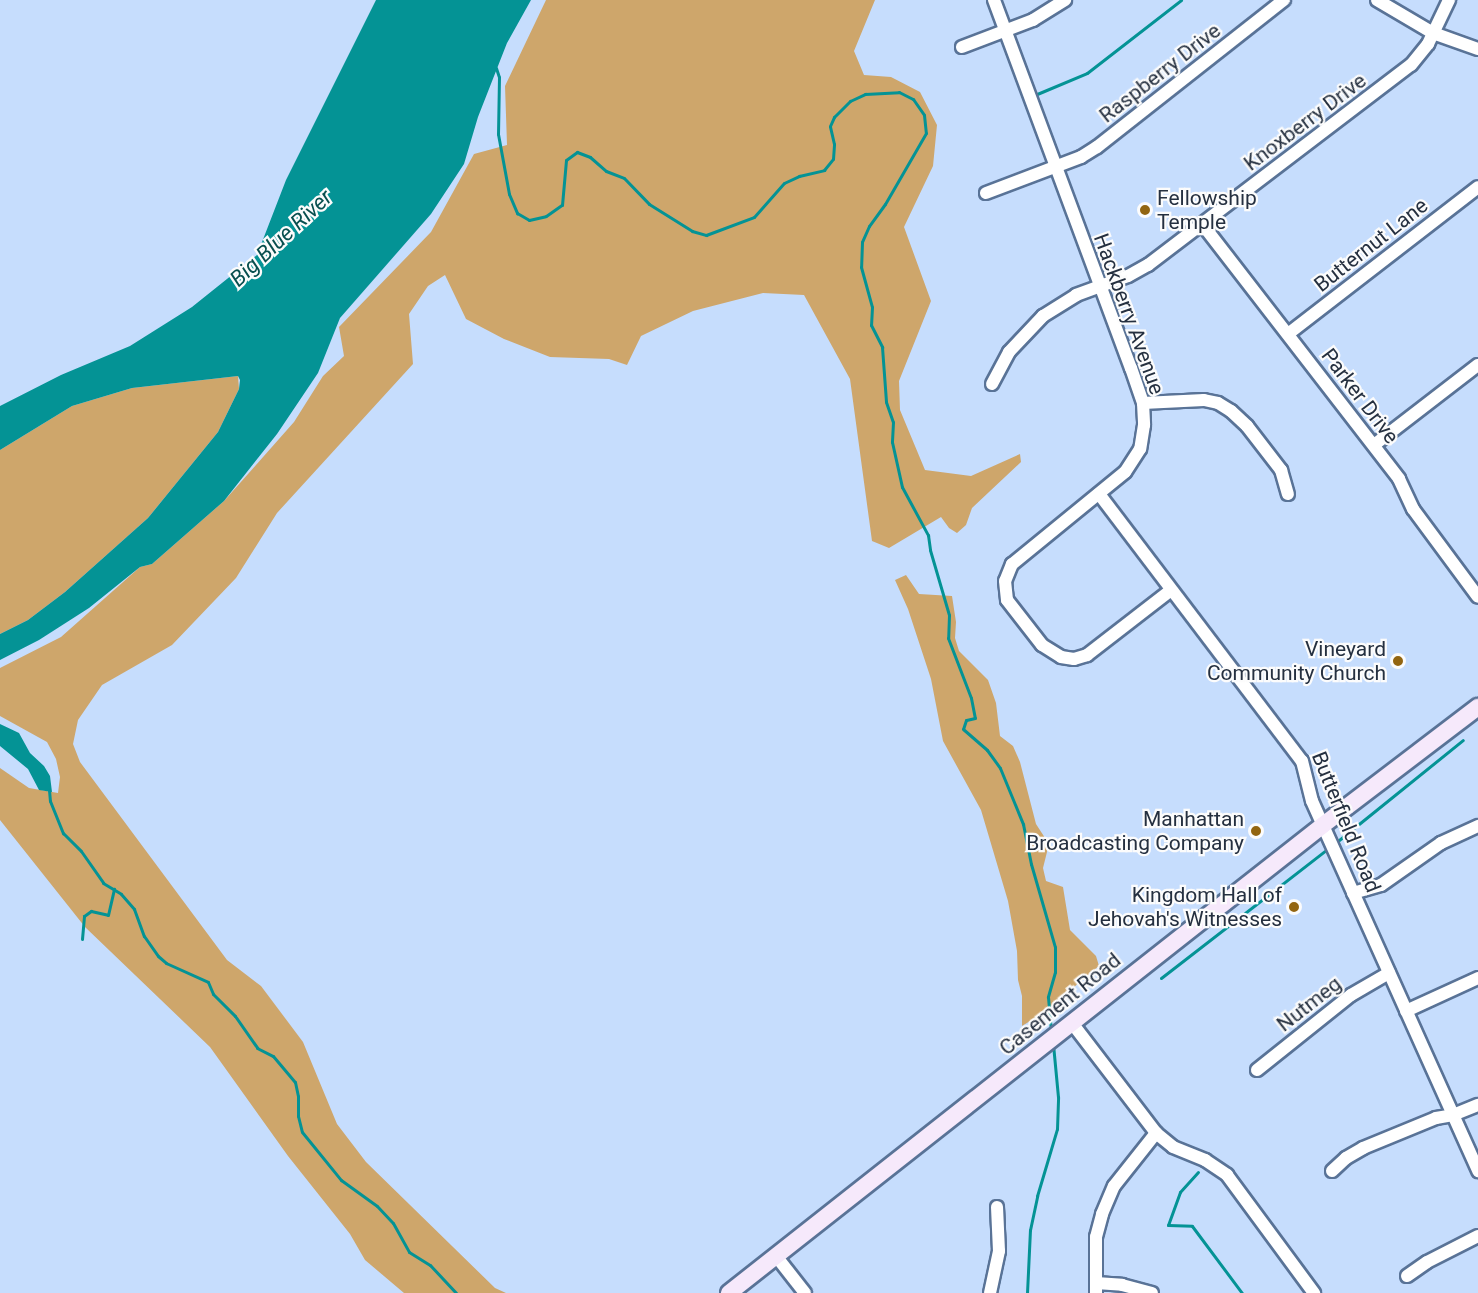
<!DOCTYPE html>
<style>
body{margin:0}
#map{position:relative;width:1478px;height:1293px;overflow:hidden;background:#c6ddfd;font-family:Roboto,sans-serif}
div>[style]{position:absolute}
.green>*{inset:0;background:#cea66b}
.water>*{inset:0;background:#049395}
.stream>*{height:3px;margin:-1.5px;padding:0 1.5px;transform-origin:1.5px;border-radius:1.5px;background:#049395}
.roads{filter:drop-shadow(2px 0 #597397) drop-shadow(-2px 0 #597397) drop-shadow(0 2px #597397) drop-shadow(0 -2px #597397)}
.street>*{height:12px;margin:-6px;padding:0 6px;transform-origin:6px;border-radius:6px;background:#fff}
.secondary>*{height:16px;margin:-8px;padding:0 8px;transform-origin:8px;border-radius:8px;background:#f6e9fb}
.dots>*{width:16px;height:16px;translate:-50% -50%;box-sizing:border-box;border:3px solid #fcfcfc;border-radius:50%}
span{translate:-50% -50%;white-space:nowrap;text-align:center;line-height:1.15;-webkit-text-stroke:4.5px #fcfcfc;paint-order:stroke}
.street-label{font-size:21px;color:#253040}
.poi-label{font-size:21px;color:#253040}
.left{translate:0 -50%;text-align:left}
.right{translate:-100% -50%;text-align:right}
.water-label{font-size:22px;color:#084f4f;font-style:italic}
</style>
<div id="map">
<div class="green">
<div style="clip-path:polygon(546px 0,875px 0,854px 51px,864px 75px,891px 77px,920px 92px,937px 125px,933px 166px,904px 227px,931px 301px,899px 381px,900px 410px,925px 470px,971px 476px,1020px 454px,1021px 462px,972px 508px,966px 525px,957px 533px,949px 528px,941px 517px,889px 548px,872px 541px,850px 379px,804px 295px,763px 293px,693px 311px,641px 336px,627px 365px,609px 359px,550px 357px,504px 339px,466px 319px,445px 275px,428px 286px,409px 314px,413px 364px,277px 513px,236px 578px,172px 645px,102px 685px,78px 720px,73px 744px,80px 762px,227px 960px,261px 986px,303px 1042px,337px 1124px,366px 1162px,495px 1288px,506px 1293px,404px 1293px,365px 1260px,350px 1234px,288px 1156px,210px 1047px,85px 927px,0 820px,0 768px,29px 788px,58px 793px,60px 777px,56px 759px,47px 742px,0 716px,0 668px,61px 637px,140px 567px,152px 564px,224px 501px,294px 422px,323px 376px,344px 356px,339px 327px,431px 232px,474px 154px,507px 145px,505px 86px)"></div>
<div style="clip-path:polygon(238px 376px,239px 389px,218px 432px,148px 518px,65px 592px,28px 620px,0 634px,0 450px,72px 406px,132px 388px)"></div>
<div style="clip-path:polygon(906px 575px,919px 594px,952px 596px,956px 622px,955px 638px,959px 651px,988px 680px,996px 703px,1000px 736px,1013px 746px,1020px 762px,1036px 824px,1047px 841px,1047px 852px,1043px 868px,1046px 881px,1063px 887px,1070px 930px,1096px 956px,1099px 966px,1043px 1013px,1022px 1026px,1022px 996px,1018px 980px,1017px 951px,1008px 901px,981px 810px,943px 741px,931px 679px,908px 609px,895px 580px)"></div>
</div>
<div class="water">
<div style="clip-path:polygon(376px 0,531px 0,507px 43px,478px 117px,464px 164px,431px 214px,340px 318px,318px 373px,277px 434px,224px 501px,152px 564px,140px 567px,89px 608px,39px 640px,0 660px,0 634px,28px 620px,65px 592px,148px 518px,218px 432px,239px 389px,240px 380px,238px 376px,132px 388px,72px 406px,0 450px,0 406px,61px 375px,130px 346px,192px 307px,257px 255px,286px 180px)"></div>
<div style="clip-path:polygon(0 724px,19px 733px,30px 753px,44px 766px,50px 776px,52px 792px,39px 790px,28px 769px,0 746px)"></div>
</div>
<div class="stream">
<div style="left:496px;top:68px;width:9px;rotate:72deg"></div>
<div style="left:499px;top:77px;width:57px;rotate:91deg"></div>
<div style="left:498px;top:134px;width:61px;rotate:79.6deg"></div>
<div style="left:509px;top:194px;width:21px;rotate:67deg"></div>
<div style="left:517px;top:213px;width:14px;rotate:30deg"></div>
<div style="left:529px;top:220px;width:17px;rotate:-13deg"></div>
<div style="left:546px;top:216px;width:19px;rotate:-35deg"></div>
<div style="left:562px;top:205px;width:45px;rotate:-84.9deg"></div>
<div style="left:566px;top:160px;width:14px;rotate:-36deg"></div>
<div style="left:577px;top:152px;width:14px;rotate:21deg"></div>
<div style="left:590px;top:157px;width:21px;rotate:41deg"></div>
<div style="left:606px;top:171px;width:19px;rotate:21deg"></div>
<div style="left:624px;top:178px;width:36px;rotate:46deg"></div>
<div style="left:649px;top:204px;width:51px;rotate:32.1deg"></div>
<div style="left:692px;top:231px;width:15px;rotate:16deg"></div>
<div style="left:706px;top:235px;width:51px;rotate:-20.6deg"></div>
<div style="left:754px;top:217px;width:45px;rotate:-48.6deg"></div>
<div style="left:784px;top:183px;width:17px;rotate:-25deg"></div>
<div style="left:799px;top:176px;width:26px;rotate:-13deg"></div>
<div style="left:824px;top:170px;width:14px;rotate:-51deg"></div>
<div style="left:833px;top:159px;width:15px;rotate:-86deg"></div>
<div style="left:834px;top:144px;width:18px;rotate:-103deg"></div>
<div style="left:830px;top:126px;width:10px;rotate:-66deg"></div>
<div style="left:834px;top:117px;width:23px;rotate:-45deg"></div>
<div style="left:850px;top:101px;width:17px;rotate:-25deg"></div>
<div style="left:865px;top:94px;width:34px;rotate:-3deg"></div>
<div style="left:899px;top:92px;width:16px;rotate:27deg"></div>
<div style="left:913px;top:99px;width:19px;rotate:55deg"></div>
<div style="left:924px;top:115px;width:18px;rotate:84deg"></div>
<div style="left:926px;top:133px;width:82px;rotate:120deg"></div>
<div style="left:885px;top:204px;width:27px;rotate:126deg"></div>
<div style="left:869px;top:226px;width:17px;rotate:114deg"></div>
<div style="left:862px;top:242px;width:25px;rotate:92deg"></div>
<div style="left:861px;top:267px;width:41px;rotate:74.6deg"></div>
<div style="left:872px;top:307px;width:18px;rotate:93deg"></div>
<div style="left:871px;top:325px;width:25px;rotate:63deg"></div>
<div style="left:882px;top:347px;width:55px;rotate:85.8deg"></div>
<div style="left:886px;top:402px;width:21px;rotate:71deg"></div>
<div style="left:893px;top:422px;width:20px;rotate:93deg"></div>
<div style="left:892px;top:442px;width:46px;rotate:77.5deg"></div>
<div style="left:902px;top:487px;width:55px;rotate:61.6deg"></div>
<div style="left:928px;top:535px;width:15px;rotate:82deg"></div>
<div style="left:930px;top:550px;width:68px;rotate:73.7deg"></div>
<div style="left:949px;top:615px;width:23px;rotate:92deg"></div>
<div style="left:948px;top:638px;width:64px;rotate:69deg"></div>
<div style="left:971px;top:698px;width:20px;rotate:79deg"></div>
<div style="left:975px;top:718px;width:9px;rotate:167deg"></div>
<div style="left:966px;top:720px;width:9px;rotate:108deg"></div>
<div style="left:963px;top:729px;width:32px;rotate:41deg"></div>
<div style="left:987px;top:750px;width:22px;rotate:54deg"></div>
<div style="left:1000px;top:768px;width:61px;rotate:67.7deg"></div>
<div style="left:1023px;top:824px;width:41px;rotate:78.7deg"></div>
<div style="left:1031px;top:864px;width:86px;rotate:73.9deg"></div>
<div style="left:1055px;top:947px;width:25px;rotate:90deg"></div>
<div style="left:1055px;top:972px;width:26px;rotate:106deg"></div>
<div style="left:1048px;top:997px;width:34px;rotate:85deg"></div>
<div style="left:1037px;top:94px;width:54px;rotate:-22.8deg"></div>
<div style="left:1087px;top:73px;width:119px;rotate:-37.8deg"></div>
<div style="left:49px;top:790px;width:11px;rotate:85deg"></div>
<div style="left:50px;top:801px;width:35px;rotate:68deg"></div>
<div style="left:63px;top:833px;width:25px;rotate:45deg"></div>
<div style="left:81px;top:851px;width:39px;rotate:55deg"></div>
<div style="left:103px;top:883px;width:21px;rotate:31deg"></div>
<div style="left:121px;top:894px;width:20px;rotate:49deg"></div>
<div style="left:134px;top:909px;width:29px;rotate:70deg"></div>
<div style="left:144px;top:936px;width:24px;rotate:55deg"></div>
<div style="left:158px;top:956px;width:11px;rotate:41deg"></div>
<div style="left:166px;top:963px;width:46px;rotate:24.3deg"></div>
<div style="left:208px;top:982px;width:13px;rotate:67deg"></div>
<div style="left:213px;top:994px;width:31px;rotate:45deg"></div>
<div style="left:235px;top:1016px;width:39px;rotate:55deg"></div>
<div style="left:257px;top:1048px;width:18px;rotate:27deg"></div>
<div style="left:273px;top:1056px;width:34px;rotate:50deg"></div>
<div style="left:295px;top:1082px;width:14px;rotate:78deg"></div>
<div style="left:298px;top:1096px;width:20px;rotate:90deg"></div>
<div style="left:298px;top:1116px;width:16px;rotate:76deg"></div>
<div style="left:302px;top:1132px;width:62px;rotate:50.9deg"></div>
<div style="left:341px;top:1180px;width:44px;rotate:35.8deg"></div>
<div style="left:377px;top:1206px;width:23px;rotate:47deg"></div>
<div style="left:393px;top:1223px;width:33px;rotate:61deg"></div>
<div style="left:409px;top:1252px;width:25px;rotate:32deg"></div>
<div style="left:430px;top:1265px;width:38px;rotate:47deg"></div>
<div style="left:1339px;top:840px;width:159px;rotate:-38.9deg"></div>
<div style="left:82px;top:939px;width:23px;rotate:-85deg"></div>
<div style="left:84px;top:916px;width:9px;rotate:-36deg"></div>
<div style="left:91px;top:911px;width:17px;rotate:13deg"></div>
<div style="left:108px;top:915px;width:27px;rotate:-77deg"></div>
<div style="left:1161px;top:978px;width:207px;rotate:-37.8deg"></div>
<div style="left:1198px;top:1172px;width:27px;rotate:132deg"></div>
<div style="left:1180px;top:1192px;width:35px;rotate:110deg"></div>
<div style="left:1168px;top:1225px;width:24px;rotate:2deg"></div>
<div style="left:1192px;top:1226px;width:84px;rotate:53.3deg"></div>
<div style="left:1027px;top:1293px;width:63px;rotate:-87.3deg"></div>
<div style="left:1030px;top:1230px;width:35px;rotate:-78deg"></div>
<div style="left:1037px;top:1196px;width:70px;rotate:-73.4deg"></div>
<div style="left:1057px;top:1129px;width:32px;rotate:-88deg"></div>
<div style="left:1058px;top:1097px;width:53px;rotate:-95.4deg"></div>
</div>
<div class="roads">
<div class="street">
<div style="left:994px;top:0;width:393px;rotate:69.6deg"></div>
<div style="left:1131px;top:368px;width:37px;rotate:71deg"></div>
<div style="left:1143px;top:403px;width:22px;rotate:87deg"></div>
<div style="left:1144px;top:425px;width:24px;rotate:99deg"></div>
<div style="left:1140px;top:449px;width:27px;rotate:123deg"></div>
<div style="left:1125px;top:472px;width:146px;rotate:140.8deg"></div>
<div style="left:1012px;top:564px;width:18px;rotate:112deg"></div>
<div style="left:1005px;top:581px;width:19px;rotate:84deg"></div>
<div style="left:1007px;top:600px;width:57px;rotate:52.1deg"></div>
<div style="left:1042px;top:645px;width:22px;rotate:32deg"></div>
<div style="left:1061px;top:657px;width:13px;rotate:9deg"></div>
<div style="left:1074px;top:659px;width:14px;rotate:-17deg"></div>
<div style="left:1087px;top:655px;width:106px;rotate:-37.7deg"></div>
<div style="left:1377px;top:0;width:65px;rotate:30.5deg"></div>
<div style="left:1433px;top:33px;width:48px;rotate:19.6deg"></div>
<div style="left:962px;top:47px;width:76px;rotate:-20.8deg"></div>
<div style="left:1033px;top:20px;width:38px;rotate:-32deg"></div>
<div style="left:986px;top:193px;width:102px;rotate:-20.8deg"></div>
<div style="left:1081px;top:157px;width:19px;rotate:-32deg"></div>
<div style="left:1097px;top:147px;width:238px;rotate:-38.2deg"></div>
<div style="left:1203px;top:225px;width:321px;rotate:52.3deg"></div>
<div style="left:1399px;top:479px;width:33px;rotate:65deg"></div>
<div style="left:1413px;top:509px;width:109px;rotate:53.5deg"></div>
<div style="left:1288px;top:334px;width:240px;rotate:-37.7deg"></div>
<div style="left:992px;top:384px;width:36px;rotate:-62deg"></div>
<div style="left:1009px;top:352px;width:50px;rotate:-46.6deg"></div>
<div style="left:1043px;top:316px;width:39px;rotate:-32deg"></div>
<div style="left:1076px;top:295px;width:55px;rotate:-20.1deg"></div>
<div style="left:1128px;top:276px;width:23px;rotate:-29deg"></div>
<div style="left:1148px;top:265px;width:330px;rotate:-37.3deg"></div>
<div style="left:1411px;top:65px;width:27px;rotate:-51deg"></div>
<div style="left:1428px;top:44px;width:49px;rotate:-64.5deg"></div>
<div style="left:1143px;top:403px;width:61px;rotate:-2.8deg"></div>
<div style="left:1204px;top:400px;width:14px;rotate:12deg"></div>
<div style="left:1218px;top:403px;width:15px;rotate:32deg"></div>
<div style="left:1231px;top:411px;width:22px;rotate:43deg"></div>
<div style="left:1247px;top:426px;width:56px;rotate:52.3deg"></div>
<div style="left:1281px;top:470px;width:25px;rotate:74deg"></div>
<div style="left:1374px;top:445px;width:131px;rotate:-37.6deg"></div>
<div style="left:1099px;top:494px;width:335px;rotate:52.8deg"></div>
<div style="left:1302px;top:761px;width:41px;rotate:76deg"></div>
<div style="left:1312px;top:801px;width:406px;rotate:65.8deg"></div>
<div style="left:1353px;top:893px;width:29px;rotate:-16deg"></div>
<div style="left:1381px;top:885px;width:73px;rotate:-35deg"></div>
<div style="left:1441px;top:843px;width:41px;rotate:-24.7deg"></div>
<div style="left:1406px;top:1011px;width:79px;rotate:-24.6deg"></div>
<div style="left:1072px;top:1023px;width:138px;rotate:52.6deg"></div>
<div style="left:1156px;top:1133px;width:22px;rotate:39deg"></div>
<div style="left:1173px;top:1147px;width:35px;rotate:22deg"></div>
<div style="left:1205px;top:1160px;width:27px;rotate:34deg"></div>
<div style="left:1227px;top:1175px;width:147px;rotate:53.6deg"></div>
<div style="left:1257px;top:1070px;width:120px;rotate:-38.6deg"></div>
<div style="left:1351px;top:995px;width:44px;rotate:-30.1deg"></div>
<div style="left:1332px;top:1171px;width:19px;rotate:-43deg"></div>
<div style="left:1346px;top:1158px;width:20px;rotate:-30deg"></div>
<div style="left:1363px;top:1148px;width:79px;rotate:-22.3deg"></div>
<div style="left:1436px;top:1118px;width:17px;rotate:-10deg"></div>
<div style="left:1453px;top:1115px;width:27px;rotate:-22deg"></div>
<div style="left:776px;top:1256px;width:47px;rotate:51.9deg"></div>
<div style="left:1407px;top:1276px;width:24px;rotate:-35deg"></div>
<div style="left:1427px;top:1262px;width:57px;rotate:-27deg"></div>
<div style="left:1096px;top:1283px;width:26px;rotate:4deg"></div>
<div style="left:1122px;top:1285px;width:31px;rotate:15deg"></div>
<div style="left:990px;top:1293px;width:43px;rotate:-77.9deg"></div>
<div style="left:999px;top:1251px;width:44px;rotate:-92.6deg"></div>
<div style="left:1096px;top:1293px;width:56px;rotate:-90deg"></div>
<div style="left:1096px;top:1237px;width:24px;rotate:-75deg"></div>
<div style="left:1102px;top:1214px;width:30px;rotate:-67deg"></div>
<div style="left:1114px;top:1186px;width:68px;rotate:-51.6deg"></div>
</div>
<div class="secondary">
<div style="left:729px;top:1293px;width:756px;rotate:-38.23deg"></div>
<div style="left:1323px;top:825px;width:195px;rotate:-37.3deg"></div>
</div>
</div>
<div class="dots">
<div style="left:1145px;top:210px;background:#926511"></div>
<div style="left:1398px;top:661px;background:#926511"></div>
<div style="left:1256px;top:831px;background:#926511"></div>
<div style="left:1294px;top:907px;background:#926511"></div>
</div>
<div class="street-label">
<span style="left:1160px;top:73px;rotate:-38deg">Raspberry Drive</span>
<span style="left:1305px;top:122px;rotate:-37deg">Knoxberry Drive</span>
<span style="left:1371px;top:245px;rotate:-38deg">Butternut Lane</span>
<span style="left:1129px;top:314px;rotate:70deg">Hackberry Avenue</span>
<span style="left:1360px;top:396px;rotate:53deg">Parker Drive</span>
<span style="left:1346px;top:822px;rotate:68deg">Butterfield Road</span>
<span style="left:1060px;top:1004px;rotate:-39deg">Casement Road</span>
<span style="left:1309px;top:1004px;rotate:-38deg">Nutmeg</span>
</div>
<div class="poi-label">
<span class="left" style="left:1157px;top:210px">Fellowship<br>Temple</span>
<span class="right" style="left:1386px;top:661px">Vineyard<br>Community Church</span>
<span class="right" style="left:1244px;top:831px">Manhattan<br>Broadcasting Company</span>
<span class="right" style="left:1282px;top:907px">Kingdom Hall of<br>Jehovah's Witnesses</span>
</div>
<div class="water-label">
<span style="left:281px;top:238px;rotate:-43deg">Big Blue River</span>
</div>
</div>
